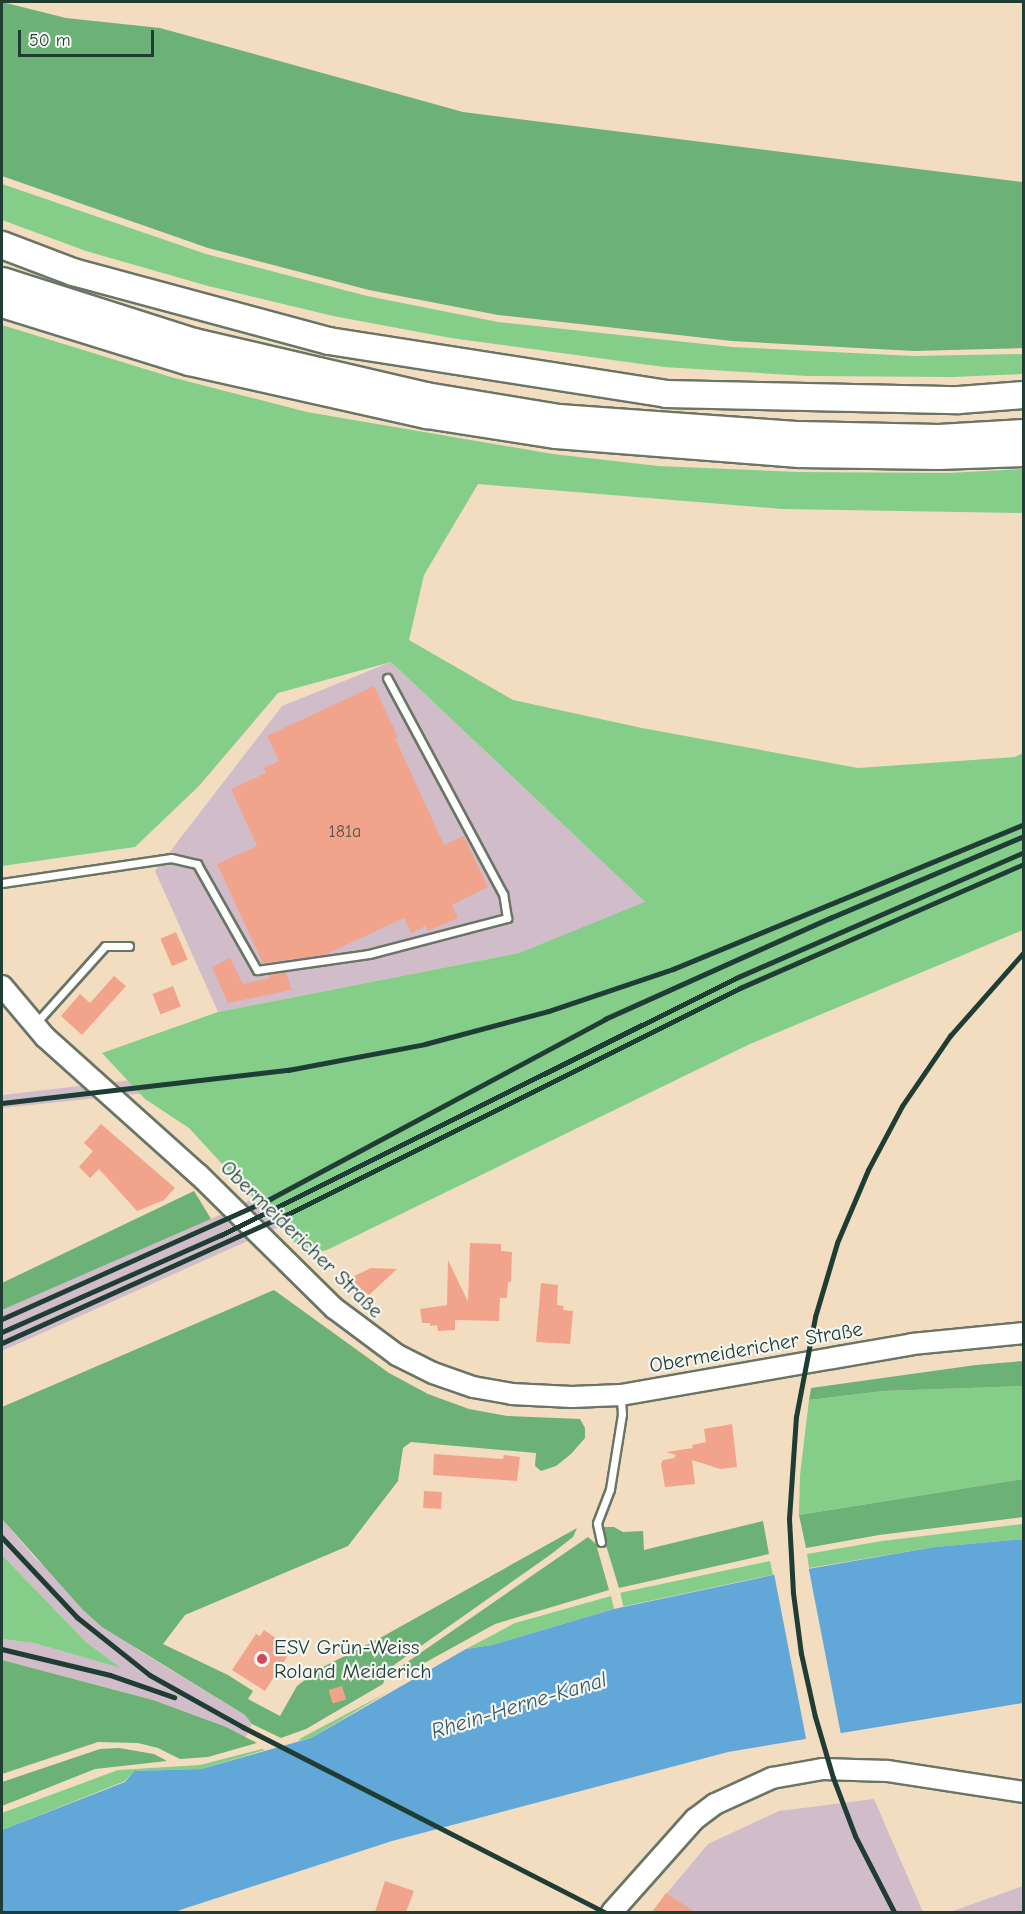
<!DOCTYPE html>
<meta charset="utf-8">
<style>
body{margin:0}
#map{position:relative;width:1025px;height:1914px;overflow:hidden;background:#f3ddc0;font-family:"Comic Neue",sans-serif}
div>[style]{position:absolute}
.industrial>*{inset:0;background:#d1bdc9}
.green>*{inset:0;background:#85ce8a;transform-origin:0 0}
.forest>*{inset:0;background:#6cb176}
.water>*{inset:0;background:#61a8d8}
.pier>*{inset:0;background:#f3ddc0;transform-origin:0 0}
.building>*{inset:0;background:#f1a48b;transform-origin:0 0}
.roads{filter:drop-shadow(2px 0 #697565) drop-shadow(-2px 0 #697565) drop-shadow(0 2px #697565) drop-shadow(0 -2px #697565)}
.lane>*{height:7px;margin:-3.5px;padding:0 3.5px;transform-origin:3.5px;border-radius:3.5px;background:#fff}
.secondary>*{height:20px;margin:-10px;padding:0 10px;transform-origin:10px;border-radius:10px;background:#fff}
.highway>*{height:26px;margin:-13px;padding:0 13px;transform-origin:13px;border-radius:13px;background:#fff}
.rail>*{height:4.5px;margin:-2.25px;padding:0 2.25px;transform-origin:2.25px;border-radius:2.25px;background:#1f3d34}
.dots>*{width:16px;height:16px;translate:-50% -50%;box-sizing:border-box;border:3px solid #f6f6f2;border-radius:50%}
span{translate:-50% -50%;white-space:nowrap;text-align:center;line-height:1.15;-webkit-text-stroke:4.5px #f6f6f2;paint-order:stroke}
.number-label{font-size:18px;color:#54574a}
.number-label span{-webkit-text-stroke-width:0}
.street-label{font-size:21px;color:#1f3d34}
.poi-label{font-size:21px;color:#1f3d34}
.left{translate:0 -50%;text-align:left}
.water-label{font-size:22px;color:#335d65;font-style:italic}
.frame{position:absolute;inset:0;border:3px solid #1f3d34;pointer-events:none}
.scale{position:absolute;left:18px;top:30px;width:136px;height:27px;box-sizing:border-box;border:3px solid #1f3d34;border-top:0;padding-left:8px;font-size:18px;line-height:21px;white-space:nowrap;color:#1f3d34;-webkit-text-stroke:4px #f6f6f2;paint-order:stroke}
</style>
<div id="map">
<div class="industrial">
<div style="clip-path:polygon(391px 662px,646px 903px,519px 953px,218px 1012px,155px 871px,282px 706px)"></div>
<div style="clip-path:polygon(1023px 814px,1023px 873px,661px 1036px,290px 1222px,2px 1351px,2px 1310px,211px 1219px,273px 1189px,644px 989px,498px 1033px,420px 1053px,289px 1078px,2px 1108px,2px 1095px,286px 1062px,414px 1039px,490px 1021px,702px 949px)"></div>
<div style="clip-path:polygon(2px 1519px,36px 1559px,138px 1650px,245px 1715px,252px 1724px,246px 1737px,153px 1700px,2px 1660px,2px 1639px,34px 1643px,119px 1667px,86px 1642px,2px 1555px)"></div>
<div style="clip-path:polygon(874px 1799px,923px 1912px,651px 1912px,708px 1844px,779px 1811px)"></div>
<div style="clip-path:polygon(1023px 1886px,1023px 1912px,950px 1912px)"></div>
</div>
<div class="green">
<div style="clip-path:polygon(2px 184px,206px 254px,367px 296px,498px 322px,732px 347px,914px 356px,1023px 354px,1023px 374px,952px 377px,808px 376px,664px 367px,451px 338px,333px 316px,208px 286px,86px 251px,2px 220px)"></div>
<div style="clip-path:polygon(2px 325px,171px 377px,307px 412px,553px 454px,658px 466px,799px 472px,948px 473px,1023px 469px,1023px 513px,1021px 513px,782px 509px,478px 484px,424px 575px,409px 640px,513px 700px,642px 728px,858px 768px,1015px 757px,1023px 753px,1023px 930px,750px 1044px,327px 1250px,311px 1254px,296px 1244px,189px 1128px,145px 1099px,102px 1053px,218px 1012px,519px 953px,645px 902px,391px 662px,278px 693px,199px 786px,135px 847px,2px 866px)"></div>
<div style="clip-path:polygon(1023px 1386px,1023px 1479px,799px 1515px,800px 1475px,809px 1400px,884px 1391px)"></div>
<div style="clip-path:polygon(1023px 1524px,1023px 1539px,935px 1547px,809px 1568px,807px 1554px,882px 1541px)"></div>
<div style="clip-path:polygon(2px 1555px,86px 1642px,121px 1668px,34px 1643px,2px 1639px)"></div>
<div style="left:770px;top:1561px;width:14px;height:153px;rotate:78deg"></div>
<div style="clip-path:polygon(611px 1596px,614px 1609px,492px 1645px,466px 1649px,515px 1623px)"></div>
<div style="clip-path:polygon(388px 1692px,311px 1738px,298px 1741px,301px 1738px)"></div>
<div style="clip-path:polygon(262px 1749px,265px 1750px,201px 1769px,134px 1771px,125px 1781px,2px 1830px,2px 1813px,118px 1770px,200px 1765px)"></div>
</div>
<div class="forest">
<div style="clip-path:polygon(2px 2px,66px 18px,160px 28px,463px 112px,1023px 182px,1023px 348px,914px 351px,732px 341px,498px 315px,369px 290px,208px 248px,2px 176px)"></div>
<div style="clip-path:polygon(194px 1191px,211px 1219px,2px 1310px,2px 1283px)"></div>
<div style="clip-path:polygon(274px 1290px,389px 1373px,428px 1394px,469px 1409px,507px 1416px,580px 1419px,585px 1428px,585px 1438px,571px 1454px,556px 1466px,541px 1471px,535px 1466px,536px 1453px,411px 1442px,403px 1448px,398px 1481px,348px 1546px,185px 1615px,163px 1644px,228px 1675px,253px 1691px,248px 1699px,280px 1716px,297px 1686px,321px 1668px,380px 1638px,577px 1528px,573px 1537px,550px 1555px,394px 1665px,386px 1675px,383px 1684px,306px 1729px,281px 1738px,252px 1724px,245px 1715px,102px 1627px,83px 1610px,2px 1519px,2px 1407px)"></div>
<div style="clip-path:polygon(1023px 1361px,1023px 1386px,884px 1391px,809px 1400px,811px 1388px,976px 1365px)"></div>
<div style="clip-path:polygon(1023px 1479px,1023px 1517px,879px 1535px,806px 1548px,799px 1515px)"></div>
<div style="clip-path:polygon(763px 1521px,769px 1554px,619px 1588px,605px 1542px,604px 1527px,614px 1527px,623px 1532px,643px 1531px,644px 1550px)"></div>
<div style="clip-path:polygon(588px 1537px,596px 1544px,609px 1590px,495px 1624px,410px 1671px,401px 1670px,403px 1665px)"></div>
<div style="clip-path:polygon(2px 1660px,153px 1700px,226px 1727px,257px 1743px,208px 1757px,180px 1759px,158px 1748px,138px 1743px,98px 1742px,2px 1774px)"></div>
<div style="clip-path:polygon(119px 1748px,154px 1754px,167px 1761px,95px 1769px,2px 1806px,2px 1782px,100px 1749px)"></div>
</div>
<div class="water">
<div style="clip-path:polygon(1023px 1539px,1023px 1703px,728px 1752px,392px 1841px,174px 1912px,2px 1912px,2px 1830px,125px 1782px,134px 1771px,201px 1769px,311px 1738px,466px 1649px,492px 1645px,614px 1609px,773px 1575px,935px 1547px)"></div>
</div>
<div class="pier">
<div style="left:808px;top:1565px;width:175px;height:35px;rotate:79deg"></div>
</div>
<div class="building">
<div style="clip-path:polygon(374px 686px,398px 737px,395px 738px,444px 845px,464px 836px,488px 887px,452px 905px,458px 918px,428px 931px,425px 926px,411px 933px,404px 918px,325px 955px,263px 963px,217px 864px,257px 846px,231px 789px,266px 773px,264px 768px,279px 761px,267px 736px)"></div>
<div style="left:176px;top:932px;width:30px;height:17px;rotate:67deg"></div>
<div style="clip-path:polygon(230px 958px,243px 984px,270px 978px,268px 974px,290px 971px,286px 973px,292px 990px,228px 1003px,212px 967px)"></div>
<div style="clip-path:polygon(114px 976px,126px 986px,82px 1035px,61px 1016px,80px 994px,90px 1003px)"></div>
<div style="left:173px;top:986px;width:22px;height:22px;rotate:69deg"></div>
<div style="clip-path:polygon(101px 1124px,175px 1188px,164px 1200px,137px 1211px,99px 1169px,90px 1178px,79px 1167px,93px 1151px,84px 1143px)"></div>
<div style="clip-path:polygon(470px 1243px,501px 1244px,501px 1251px,512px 1252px,511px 1282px,508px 1282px,507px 1298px,500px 1298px,499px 1321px,455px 1320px,455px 1330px,438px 1331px,437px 1325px,430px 1326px,430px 1323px,422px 1323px,420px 1309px,447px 1305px,448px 1260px,468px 1302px)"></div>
<div style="clip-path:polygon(371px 1268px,397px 1269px,369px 1295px,348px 1279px)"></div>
<div style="clip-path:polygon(541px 1283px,558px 1285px,557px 1305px,564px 1306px,563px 1310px,573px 1311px,570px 1344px,536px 1342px)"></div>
<div style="clip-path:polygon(732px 1424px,737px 1467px,720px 1469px,692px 1460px,695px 1484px,665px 1487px,661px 1464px,663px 1460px,674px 1458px,676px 1455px,666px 1452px,693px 1448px,692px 1445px,706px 1442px,704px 1429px)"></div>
<div style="clip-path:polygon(434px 1454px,503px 1459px,504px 1455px,520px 1457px,517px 1481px,433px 1475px)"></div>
<div style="left:424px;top:1491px;width:18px;height:17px;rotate:3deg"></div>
<div style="clip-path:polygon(264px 1630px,292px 1649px,265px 1691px,232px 1670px,256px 1634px,260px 1636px)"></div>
<div style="left:342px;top:1686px;width:14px;height:14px;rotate:73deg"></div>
<div style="clip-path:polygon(385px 1881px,414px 1891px,406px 1912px,375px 1912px)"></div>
<div style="clip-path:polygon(666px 1893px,695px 1912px,653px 1912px)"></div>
</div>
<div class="roads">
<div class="lane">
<div style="left:2px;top:883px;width:171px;rotate:-8.4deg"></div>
<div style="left:171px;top:858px;width:27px;rotate:13deg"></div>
<div style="left:197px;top:864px;width:122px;rotate:60.5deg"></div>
<div style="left:257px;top:970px;width:113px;rotate:-8.1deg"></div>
<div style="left:369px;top:954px;width:143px;rotate:-14.6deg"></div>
<div style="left:507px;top:918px;width:24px;rotate:-99deg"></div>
<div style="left:503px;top:894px;width:245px;rotate:-118.2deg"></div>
<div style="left:36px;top:1023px;width:103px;rotate:-48.1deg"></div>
<div style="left:105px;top:946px;width:24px"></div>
<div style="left:601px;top:1542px;width:19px;rotate:-102deg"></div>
<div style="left:597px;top:1523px;width:36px;rotate:-69deg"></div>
<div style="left:610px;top:1489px;width:76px;rotate:-80.9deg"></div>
<div style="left:622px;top:1414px;width:16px;rotate:-94deg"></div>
</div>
<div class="secondary">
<div style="left:2px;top:986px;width:67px;rotate:49.9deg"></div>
<div style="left:45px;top:1037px;width:207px;rotate:41.9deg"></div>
<div style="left:199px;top:1175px;width:190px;rotate:44.6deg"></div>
<div style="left:334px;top:1308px;width:79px;rotate:36.7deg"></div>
<div style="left:397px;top:1355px;width:40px;rotate:26.6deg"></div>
<div style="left:433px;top:1373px;width:42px;rotate:19.3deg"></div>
<div style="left:473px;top:1387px;width:39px;rotate:10deg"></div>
<div style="left:511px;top:1394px;width:61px;rotate:2.8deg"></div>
<div style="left:572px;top:1397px;width:49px;rotate:-2.3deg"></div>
<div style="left:621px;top:1395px;width:295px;rotate:-9.9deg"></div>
<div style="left:912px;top:1344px;width:113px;rotate:-5.6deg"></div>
<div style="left:612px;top:1912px;width:125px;rotate:-48.3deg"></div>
<div style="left:695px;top:1819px;width:25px;rotate:-37deg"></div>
<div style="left:715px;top:1804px;width:63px;rotate:-24.5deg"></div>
<div style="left:772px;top:1778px;width:52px;rotate:-10deg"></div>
<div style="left:823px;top:1769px;width:64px;rotate:1.8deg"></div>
<div style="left:887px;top:1771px;width:139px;rotate:8.7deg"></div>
</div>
<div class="highway">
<div style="left:2px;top:245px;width:76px;rotate:20.8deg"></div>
<div style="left:73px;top:272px;width:265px;rotate:15.1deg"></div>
<div style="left:329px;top:341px;width:341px;rotate:8.9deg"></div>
<div style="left:666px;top:394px;width:293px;rotate:1.2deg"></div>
<div style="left:959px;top:400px;width:65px;rotate:-4.4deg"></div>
<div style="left:2px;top:281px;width:201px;rotate:17.6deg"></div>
<div style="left:194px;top:342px;width:238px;rotate:13.1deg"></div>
<div style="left:426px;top:396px;width:135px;rotate:9.4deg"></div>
<div style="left:559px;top:418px;width:241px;rotate:4.1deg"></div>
<div style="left:799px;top:435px;width:140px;rotate:1.2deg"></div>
<div style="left:939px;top:438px;width:85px;rotate:-3.4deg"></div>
<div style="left:2px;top:304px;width:196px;rotate:17.2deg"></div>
<div style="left:189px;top:362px;width:244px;rotate:12.6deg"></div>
<div style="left:427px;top:415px;width:131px;rotate:8.8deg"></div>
<div style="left:556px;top:435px;width:244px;rotate:4.5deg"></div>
<div style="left:799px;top:454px;width:139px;rotate:0.8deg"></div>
<div style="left:938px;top:456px;width:86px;rotate:-2deg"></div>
</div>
</div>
<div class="rail">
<div style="left:2px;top:1103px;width:288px;rotate:-6.6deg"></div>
<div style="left:288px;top:1070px;width:139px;rotate:-10.7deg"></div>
<div style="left:425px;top:1044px;width:128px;rotate:-14.9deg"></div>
<div style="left:549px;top:1011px;width:131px;rotate:-18.7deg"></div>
<div style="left:673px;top:969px;width:380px;rotate:-22.4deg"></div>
<div style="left:2px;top:1319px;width:294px;rotate:-24.1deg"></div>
<div style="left:270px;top:1199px;width:380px;rotate:-28.2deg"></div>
<div style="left:605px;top:1019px;width:247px;rotate:-24.2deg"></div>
<div style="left:830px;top:918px;width:211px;rotate:-22.9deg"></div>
<div style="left:2px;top:1332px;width:240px;rotate:-23.9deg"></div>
<div style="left:221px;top:1235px;width:576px;rotate:-26.52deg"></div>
<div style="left:736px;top:978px;width:314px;rotate:-23.6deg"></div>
<div style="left:2px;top:1343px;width:312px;rotate:-24.3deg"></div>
<div style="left:286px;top:1215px;width:508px;rotate:-26.57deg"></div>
<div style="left:740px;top:988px;width:310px;rotate:-23.6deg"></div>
<div style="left:2px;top:1537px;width:110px;rotate:46.8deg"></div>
<div style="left:77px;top:1617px;width:93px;rotate:38.5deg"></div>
<div style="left:150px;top:1675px;width:107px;rotate:29.2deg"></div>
<div style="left:243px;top:1727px;width:407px;rotate:27.1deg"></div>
<div style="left:2px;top:1649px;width:111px;rotate:13.5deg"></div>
<div style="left:110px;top:1675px;width:68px;rotate:19deg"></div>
<div style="left:894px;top:1912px;width:85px;rotate:-117.2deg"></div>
<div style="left:855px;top:1836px;width:62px;rotate:-110.8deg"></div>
<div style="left:833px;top:1778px;width:64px;rotate:-106.4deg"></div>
<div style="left:815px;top:1717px;width:65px;rotate:-102.5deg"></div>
<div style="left:801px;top:1654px;width:62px;rotate:-97.5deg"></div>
<div style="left:793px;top:1593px;width:74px;rotate:-93.1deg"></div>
<div style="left:789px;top:1519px;width:102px;rotate:-86.1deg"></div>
<div style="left:796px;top:1417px;width:102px;rotate:-79.2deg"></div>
<div style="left:815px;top:1317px;width:77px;rotate:-73.4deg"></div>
<div style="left:837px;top:1243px;width:79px;rotate:-67deg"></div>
<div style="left:868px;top:1170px;width:72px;rotate:-62deg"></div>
<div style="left:902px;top:1106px;width:85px;rotate:-55.6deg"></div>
<div style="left:950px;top:1036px;width:112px;rotate:-48.6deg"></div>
</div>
<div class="dots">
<div style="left:262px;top:1659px;background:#d1495b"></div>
</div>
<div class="number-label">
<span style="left:345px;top:832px">181a</span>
</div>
<div class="street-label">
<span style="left:302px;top:1239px;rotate:44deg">Obermeidericher Straße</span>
<span style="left:756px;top:1347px;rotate:-10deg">Obermeidericher Straße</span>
</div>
<div class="poi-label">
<span class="left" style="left:274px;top:1659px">ESV Grün-Weiss<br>Roland Meiderich</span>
</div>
<div class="water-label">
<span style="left:519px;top:1706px;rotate:-17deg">Rhein-Herne-Kanal</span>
</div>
<div class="frame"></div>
<div class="scale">50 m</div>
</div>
